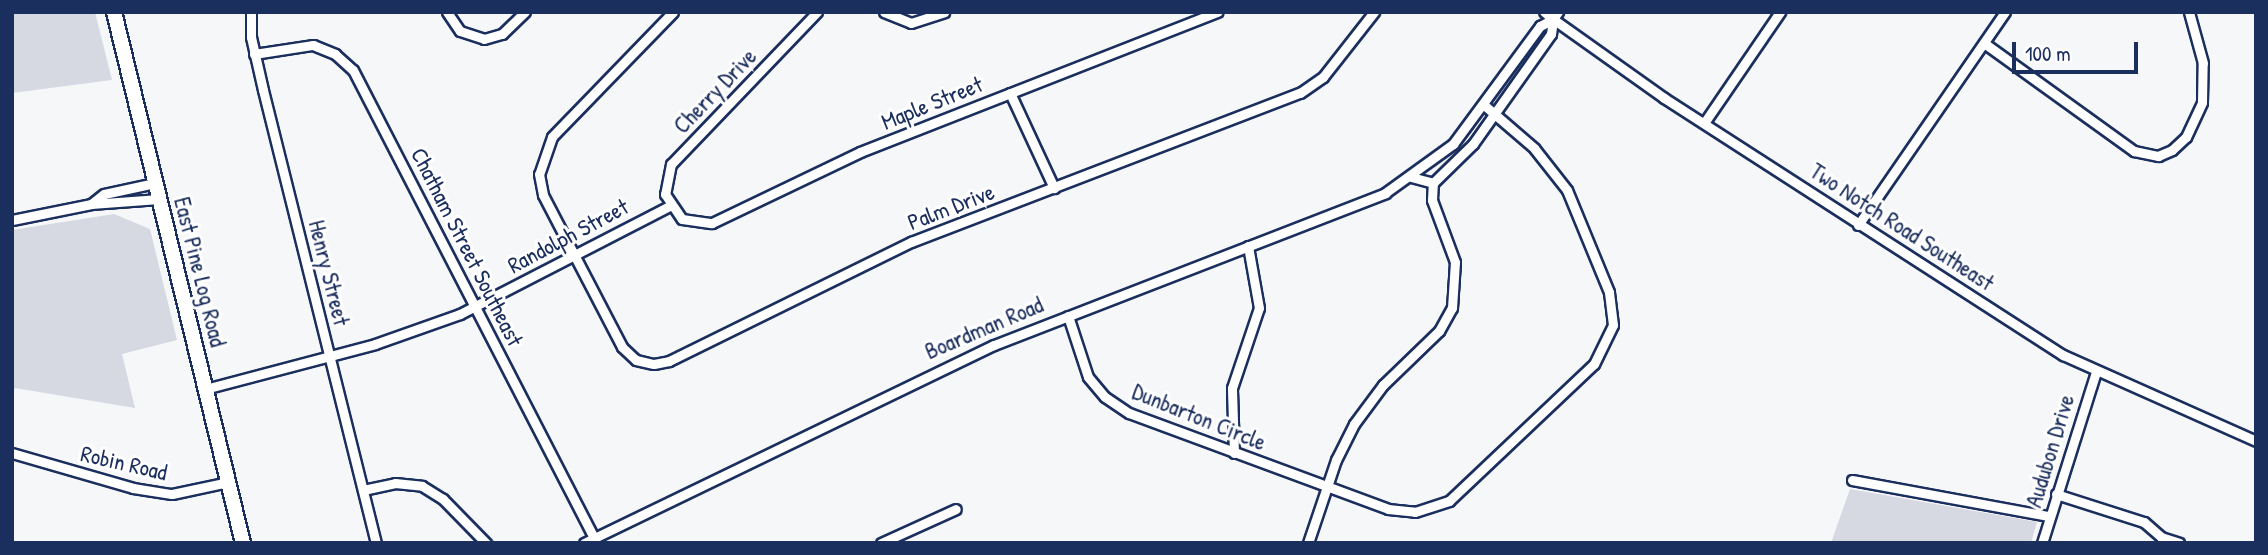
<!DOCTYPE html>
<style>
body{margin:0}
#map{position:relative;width:2268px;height:555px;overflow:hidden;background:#f6f7f9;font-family:"Patrick Hand",sans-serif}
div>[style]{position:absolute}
.green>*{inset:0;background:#d6d9e2}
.roads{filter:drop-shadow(2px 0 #1b2f5e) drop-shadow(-2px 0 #1b2f5e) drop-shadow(0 2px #1b2f5e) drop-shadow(0 -2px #1b2f5e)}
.minor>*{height:9px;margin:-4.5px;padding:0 4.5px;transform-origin:4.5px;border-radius:4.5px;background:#fff}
.tertiary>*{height:10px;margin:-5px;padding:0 5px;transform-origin:5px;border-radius:5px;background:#fff}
.primary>*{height:14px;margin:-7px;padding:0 7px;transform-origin:7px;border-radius:7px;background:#fff}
span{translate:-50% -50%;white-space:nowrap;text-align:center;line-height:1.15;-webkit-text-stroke:6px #fff;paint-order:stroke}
.street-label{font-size:23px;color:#1b2f5e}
.frame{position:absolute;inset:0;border:14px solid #1b2f5e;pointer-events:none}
.scale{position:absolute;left:2012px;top:42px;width:126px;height:32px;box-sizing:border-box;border:4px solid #1b2f5e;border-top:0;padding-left:9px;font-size:21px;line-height:24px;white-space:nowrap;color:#1b2f5e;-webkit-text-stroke:5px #fff;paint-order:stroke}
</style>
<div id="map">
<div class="green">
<div style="clip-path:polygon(12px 12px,95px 12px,112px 80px,12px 93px)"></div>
<div style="clip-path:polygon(114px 214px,150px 229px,177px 340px,122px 354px,135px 408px,15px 388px,12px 395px,12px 230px)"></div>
<div style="clip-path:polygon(1850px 489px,2037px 522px,2031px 543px,1831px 543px)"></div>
</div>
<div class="roads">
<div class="minor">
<div style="left:251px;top:12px;width:25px;rotate:90deg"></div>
<div style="left:251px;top:37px;width:54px;rotate:77.2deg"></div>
<div style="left:263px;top:90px;width:467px;rotate:76deg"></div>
<div style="left:447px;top:12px;width:23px;rotate:56deg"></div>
<div style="left:460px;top:31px;width:25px;rotate:18deg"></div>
<div style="left:484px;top:39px;width:19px;rotate:-16deg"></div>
<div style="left:502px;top:34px;width:32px;rotate:-44deg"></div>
<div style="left:673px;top:12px;width:174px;rotate:134.1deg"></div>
<div style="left:552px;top:137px;width:39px;rotate:109deg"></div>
<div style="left:539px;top:174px;width:21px;rotate:79deg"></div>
<div style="left:543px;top:195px;width:171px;rotate:62.5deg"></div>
<div style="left:622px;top:347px;width:19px;rotate:43deg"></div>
<div style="left:636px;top:360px;width:18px;rotate:13deg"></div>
<div style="left:654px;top:364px;width:15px;rotate:-11deg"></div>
<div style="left:669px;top:361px;width:270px;rotate:-26.2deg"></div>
<div style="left:911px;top:242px;width:417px;rotate:-21deg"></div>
<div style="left:1300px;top:93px;width:28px;rotate:-35deg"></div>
<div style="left:1323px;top:77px;width:83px;rotate:-51.9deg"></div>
<div style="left:817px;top:12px;width:211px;rotate:133.8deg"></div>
<div style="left:671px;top:164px;width:31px;rotate:101deg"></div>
<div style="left:665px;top:194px;width:30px;rotate:56deg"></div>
<div style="left:682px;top:219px;width:30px;rotate:8deg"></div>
<div style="left:712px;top:223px;width:164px;rotate:-25.6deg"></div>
<div style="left:860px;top:152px;width:384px;rotate:-21.4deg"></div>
<div style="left:884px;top:12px;width:29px;rotate:22deg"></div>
<div style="left:911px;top:23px;width:35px;rotate:-18deg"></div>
<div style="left:1553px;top:19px;width:136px;rotate:35.4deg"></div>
<div style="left:1664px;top:98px;width:475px;rotate:32.8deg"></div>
<div style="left:2063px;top:355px;width:211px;rotate:24deg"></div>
<div style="left:1984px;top:43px;width:185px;rotate:35.8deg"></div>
<div style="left:2134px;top:151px;width:25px;rotate:12deg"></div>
<div style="left:2158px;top:156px;width:15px;rotate:-23deg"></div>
<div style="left:2172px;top:150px;width:19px;rotate:-43deg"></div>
<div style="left:2186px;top:137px;width:38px;rotate:-65deg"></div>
<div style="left:2202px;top:102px;width:39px;rotate:-89deg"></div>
<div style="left:2203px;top:63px;width:53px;rotate:-105.4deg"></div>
<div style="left:254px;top:54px;width:60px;rotate:-8.7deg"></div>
<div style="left:313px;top:45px;width:24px;rotate:22deg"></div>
<div style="left:335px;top:54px;width:24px;rotate:42deg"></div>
<div style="left:353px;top:70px;width:526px;rotate:62.75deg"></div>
<div style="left:1010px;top:93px;width:105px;rotate:65.1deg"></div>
<div style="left:1704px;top:123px;width:135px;rotate:-55.6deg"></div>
<div style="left:1411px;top:177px;width:23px;rotate:15deg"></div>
<div style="left:1433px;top:183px;width:56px;rotate:-44.3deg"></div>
<div style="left:1473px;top:144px;width:135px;rotate:-54.7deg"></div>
<div style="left:1551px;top:34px;width:15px;rotate:-82deg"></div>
<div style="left:91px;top:204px;width:16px;rotate:-38deg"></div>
<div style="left:104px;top:194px;width:52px;rotate:-12.2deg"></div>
<div style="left:12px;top:220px;width:81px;rotate:-11.4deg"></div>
<div style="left:91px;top:204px;width:68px;rotate:-4.2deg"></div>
<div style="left:1858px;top:225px;width:259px;rotate:-55.4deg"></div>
<div style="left:1068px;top:316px;width:64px;rotate:71.8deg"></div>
<div style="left:1088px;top:377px;width:26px;rotate:50deg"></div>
<div style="left:1105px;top:397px;width:29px;rotate:34deg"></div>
<div style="left:1129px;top:413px;width:276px;rotate:20.3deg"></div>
<div style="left:1388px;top:509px;width:27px;rotate:6deg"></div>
<div style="left:1415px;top:512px;width:36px;rotate:-18deg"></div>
<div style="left:1449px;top:501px;width:199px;rotate:-43.4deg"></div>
<div style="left:1594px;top:364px;width:43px;rotate:-64deg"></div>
<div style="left:1613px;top:325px;width:33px;rotate:-97deg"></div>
<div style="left:1609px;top:292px;width:110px;rotate:-112.4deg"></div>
<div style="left:1567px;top:190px;width:53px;rotate:-128.2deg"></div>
<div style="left:1534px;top:148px;width:66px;rotate:-139.3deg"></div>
<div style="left:205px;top:389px;width:176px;rotate:-14.8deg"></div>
<div style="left:375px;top:344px;width:90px;rotate:-19.4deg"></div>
<div style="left:460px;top:314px;width:235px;rotate:-27.3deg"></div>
<div style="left:12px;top:453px;width:126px;rotate:16.1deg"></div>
<div style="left:133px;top:488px;width:39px;rotate:9deg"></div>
<div style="left:172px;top:494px;width:57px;rotate:-12.1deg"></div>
<div style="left:1234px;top:453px;width:65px;rotate:-91.8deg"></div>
<div style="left:1232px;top:388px;width:84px;rotate:-71.4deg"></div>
<div style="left:1259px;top:308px;width:63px;rotate:-100.1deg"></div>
<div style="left:1852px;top:480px;width:200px;rotate:10.4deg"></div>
<div style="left:363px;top:490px;width:33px;rotate:-12deg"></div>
<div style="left:395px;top:483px;width:27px;rotate:6deg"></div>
<div style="left:422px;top:486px;width:25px;rotate:32deg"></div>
<div style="left:443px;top:499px;width:62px;rotate:45.7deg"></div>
<div style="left:2056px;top:494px;width:92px;rotate:17.7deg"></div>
<div style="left:2144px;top:522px;width:23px;rotate:41deg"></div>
<div style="left:2161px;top:537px;width:19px;rotate:18deg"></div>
<div style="left:584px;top:543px;width:455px;rotate:-25.8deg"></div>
<div style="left:994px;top:345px;width:420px;rotate:-21.2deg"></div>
<div style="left:1385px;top:193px;width:84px;rotate:-35.8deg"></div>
<div style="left:1453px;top:144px;width:147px;rotate:-53.6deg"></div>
<div style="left:1540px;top:26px;width:15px;rotate:-28deg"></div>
<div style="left:881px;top:543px;width:82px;rotate:-24.4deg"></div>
<div style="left:1308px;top:543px;width:88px;rotate:-71.4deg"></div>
<div style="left:1336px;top:460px;width:40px;rotate:-63.4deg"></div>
<div style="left:1354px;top:424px;width:49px;rotate:-53.4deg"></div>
<div style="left:1383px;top:385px;width:78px;rotate:-44deg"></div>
<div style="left:1439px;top:331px;width:26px;rotate:-61deg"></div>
<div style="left:1452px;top:308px;width:46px;rotate:-86.3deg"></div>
<div style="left:1455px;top:262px;width:66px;rotate:-110.4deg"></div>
<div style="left:1432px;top:200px;width:17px;rotate:-87deg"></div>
<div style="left:2042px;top:543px;width:179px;rotate:-72.5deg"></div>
</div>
<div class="tertiary">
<div style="left:1545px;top:12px;width:11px;rotate:41deg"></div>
<div style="left:1553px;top:19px;width:9px;rotate:-54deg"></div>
</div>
<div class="primary">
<div style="left:114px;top:12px;width:546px;rotate:76.35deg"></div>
</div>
</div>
<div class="street-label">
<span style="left:715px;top:91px;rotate:-46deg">Cherry Drive</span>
<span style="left:932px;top:103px;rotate:-22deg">Maple Street</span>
<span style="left:951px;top:207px;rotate:-21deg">Palm Drive</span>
<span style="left:1902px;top:227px;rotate:33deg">Two Notch Road Southeast</span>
<span style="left:568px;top:236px;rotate:-28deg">Randolph Street</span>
<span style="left:467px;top:247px;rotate:63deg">Chatham Street Southeast</span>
<span style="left:200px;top:272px;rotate:76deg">East Pine Log Road</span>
<span style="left:329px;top:273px;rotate:76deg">Henry Street</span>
<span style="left:984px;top:328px;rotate:-23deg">Boardman Road</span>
<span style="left:1199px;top:417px;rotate:22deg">Dunbarton Circle</span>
<span style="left:2050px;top:451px;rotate:-73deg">Audubon Drive</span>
<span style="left:124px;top:463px;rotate:13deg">Robin Road</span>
</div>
<div class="frame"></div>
<div class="scale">100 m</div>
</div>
